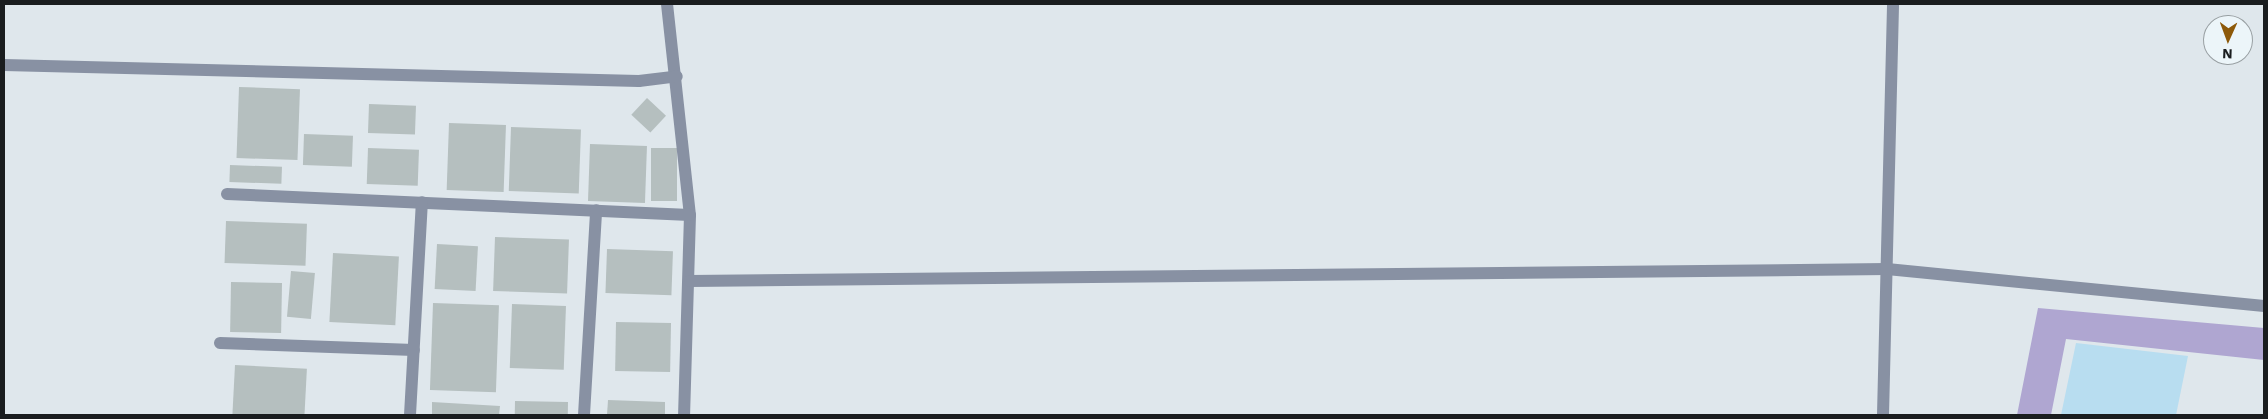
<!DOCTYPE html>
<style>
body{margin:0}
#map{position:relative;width:2268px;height:419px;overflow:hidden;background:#dfe7ec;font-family:"Work Sans",sans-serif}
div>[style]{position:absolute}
.green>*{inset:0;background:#b8ddf0}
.water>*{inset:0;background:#afa6d1}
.building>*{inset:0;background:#b5bfbf;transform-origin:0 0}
.minor>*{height:12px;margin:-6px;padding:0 6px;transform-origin:6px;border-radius:6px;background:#8891a3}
span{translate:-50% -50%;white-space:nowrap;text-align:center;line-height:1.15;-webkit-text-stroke:4px #ecf5f9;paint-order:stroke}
.frame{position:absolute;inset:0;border:5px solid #1a1d1f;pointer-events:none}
.north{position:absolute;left:2203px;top:15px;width:50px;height:50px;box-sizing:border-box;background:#ecf5f9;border:1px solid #989fa2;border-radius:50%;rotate:182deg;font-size:14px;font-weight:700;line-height:20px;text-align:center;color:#1a1d1f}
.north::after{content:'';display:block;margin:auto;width:18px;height:22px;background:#8d5909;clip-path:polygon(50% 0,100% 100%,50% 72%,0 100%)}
</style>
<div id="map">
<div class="green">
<div style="clip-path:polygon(2076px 343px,2188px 356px,2176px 415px,2061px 415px)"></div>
</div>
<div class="water">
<div style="clip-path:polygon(2038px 308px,2264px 328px,2264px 360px,2066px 339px,2051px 415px,2017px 415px)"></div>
</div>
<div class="building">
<div style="left:239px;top:87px;width:61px;height:71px;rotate:2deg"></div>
<div style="left:647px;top:98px;width:26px;height:23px;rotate:43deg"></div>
<div style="left:369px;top:104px;width:47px;height:29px;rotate:2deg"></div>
<div style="left:449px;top:123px;width:57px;height:67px;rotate:2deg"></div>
<div style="left:511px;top:127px;width:70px;height:64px;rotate:2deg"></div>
<div style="left:304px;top:134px;width:49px;height:31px;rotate:2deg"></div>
<div style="left:590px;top:144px;width:57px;height:57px;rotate:2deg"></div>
<div style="left:368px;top:148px;width:51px;height:36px;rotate:2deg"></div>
<div style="left:651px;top:148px;width:26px;height:53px"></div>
<div style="left:230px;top:165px;width:52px;height:17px;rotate:2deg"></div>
<div style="left:226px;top:221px;width:81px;height:42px;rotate:2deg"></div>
<div style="left:495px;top:237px;width:74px;height:54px;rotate:2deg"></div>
<div style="left:437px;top:244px;width:41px;height:45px;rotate:3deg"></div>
<div style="left:607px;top:249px;width:66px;height:44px;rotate:2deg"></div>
<div style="left:333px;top:253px;width:66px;height:69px;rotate:3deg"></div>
<div style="left:291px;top:271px;width:24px;height:46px;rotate:5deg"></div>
<div style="left:231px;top:282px;width:51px;height:50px;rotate:1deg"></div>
<div style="left:433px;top:303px;width:66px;height:87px;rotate:2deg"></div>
<div style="left:512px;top:304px;width:54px;height:64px;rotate:2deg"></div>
<div style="left:616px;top:322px;width:55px;height:49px;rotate:1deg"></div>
<div style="left:235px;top:365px;width:72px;height:50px;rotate:3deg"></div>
<div style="clip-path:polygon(608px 400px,665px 402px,665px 415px,607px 415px)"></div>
<div style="left:515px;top:401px;width:53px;height:14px;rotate:1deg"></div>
<div style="clip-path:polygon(432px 402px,500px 406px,499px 415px,432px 415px)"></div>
</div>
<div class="minor">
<div style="left:667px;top:4px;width:212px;rotate:83.8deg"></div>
<div style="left:690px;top:215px;width:200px;rotate:91.7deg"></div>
<div style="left:4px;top:65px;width:635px;rotate:1.44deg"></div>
<div style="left:639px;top:81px;width:38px;rotate:-7deg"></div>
<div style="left:227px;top:194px;width:463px;rotate:2.6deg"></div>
<div style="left:690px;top:281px;width:1197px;rotate:-0.57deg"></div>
<div style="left:1887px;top:269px;width:379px;rotate:5.6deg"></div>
<div style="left:220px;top:343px;width:194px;rotate:2.1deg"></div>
<div style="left:410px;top:415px;width:213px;rotate:-86.8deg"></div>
<div style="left:584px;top:415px;width:205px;rotate:-86.6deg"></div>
<div style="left:1883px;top:415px;width:411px;rotate:-88.6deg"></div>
</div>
<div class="frame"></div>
<div class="north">N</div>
</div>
